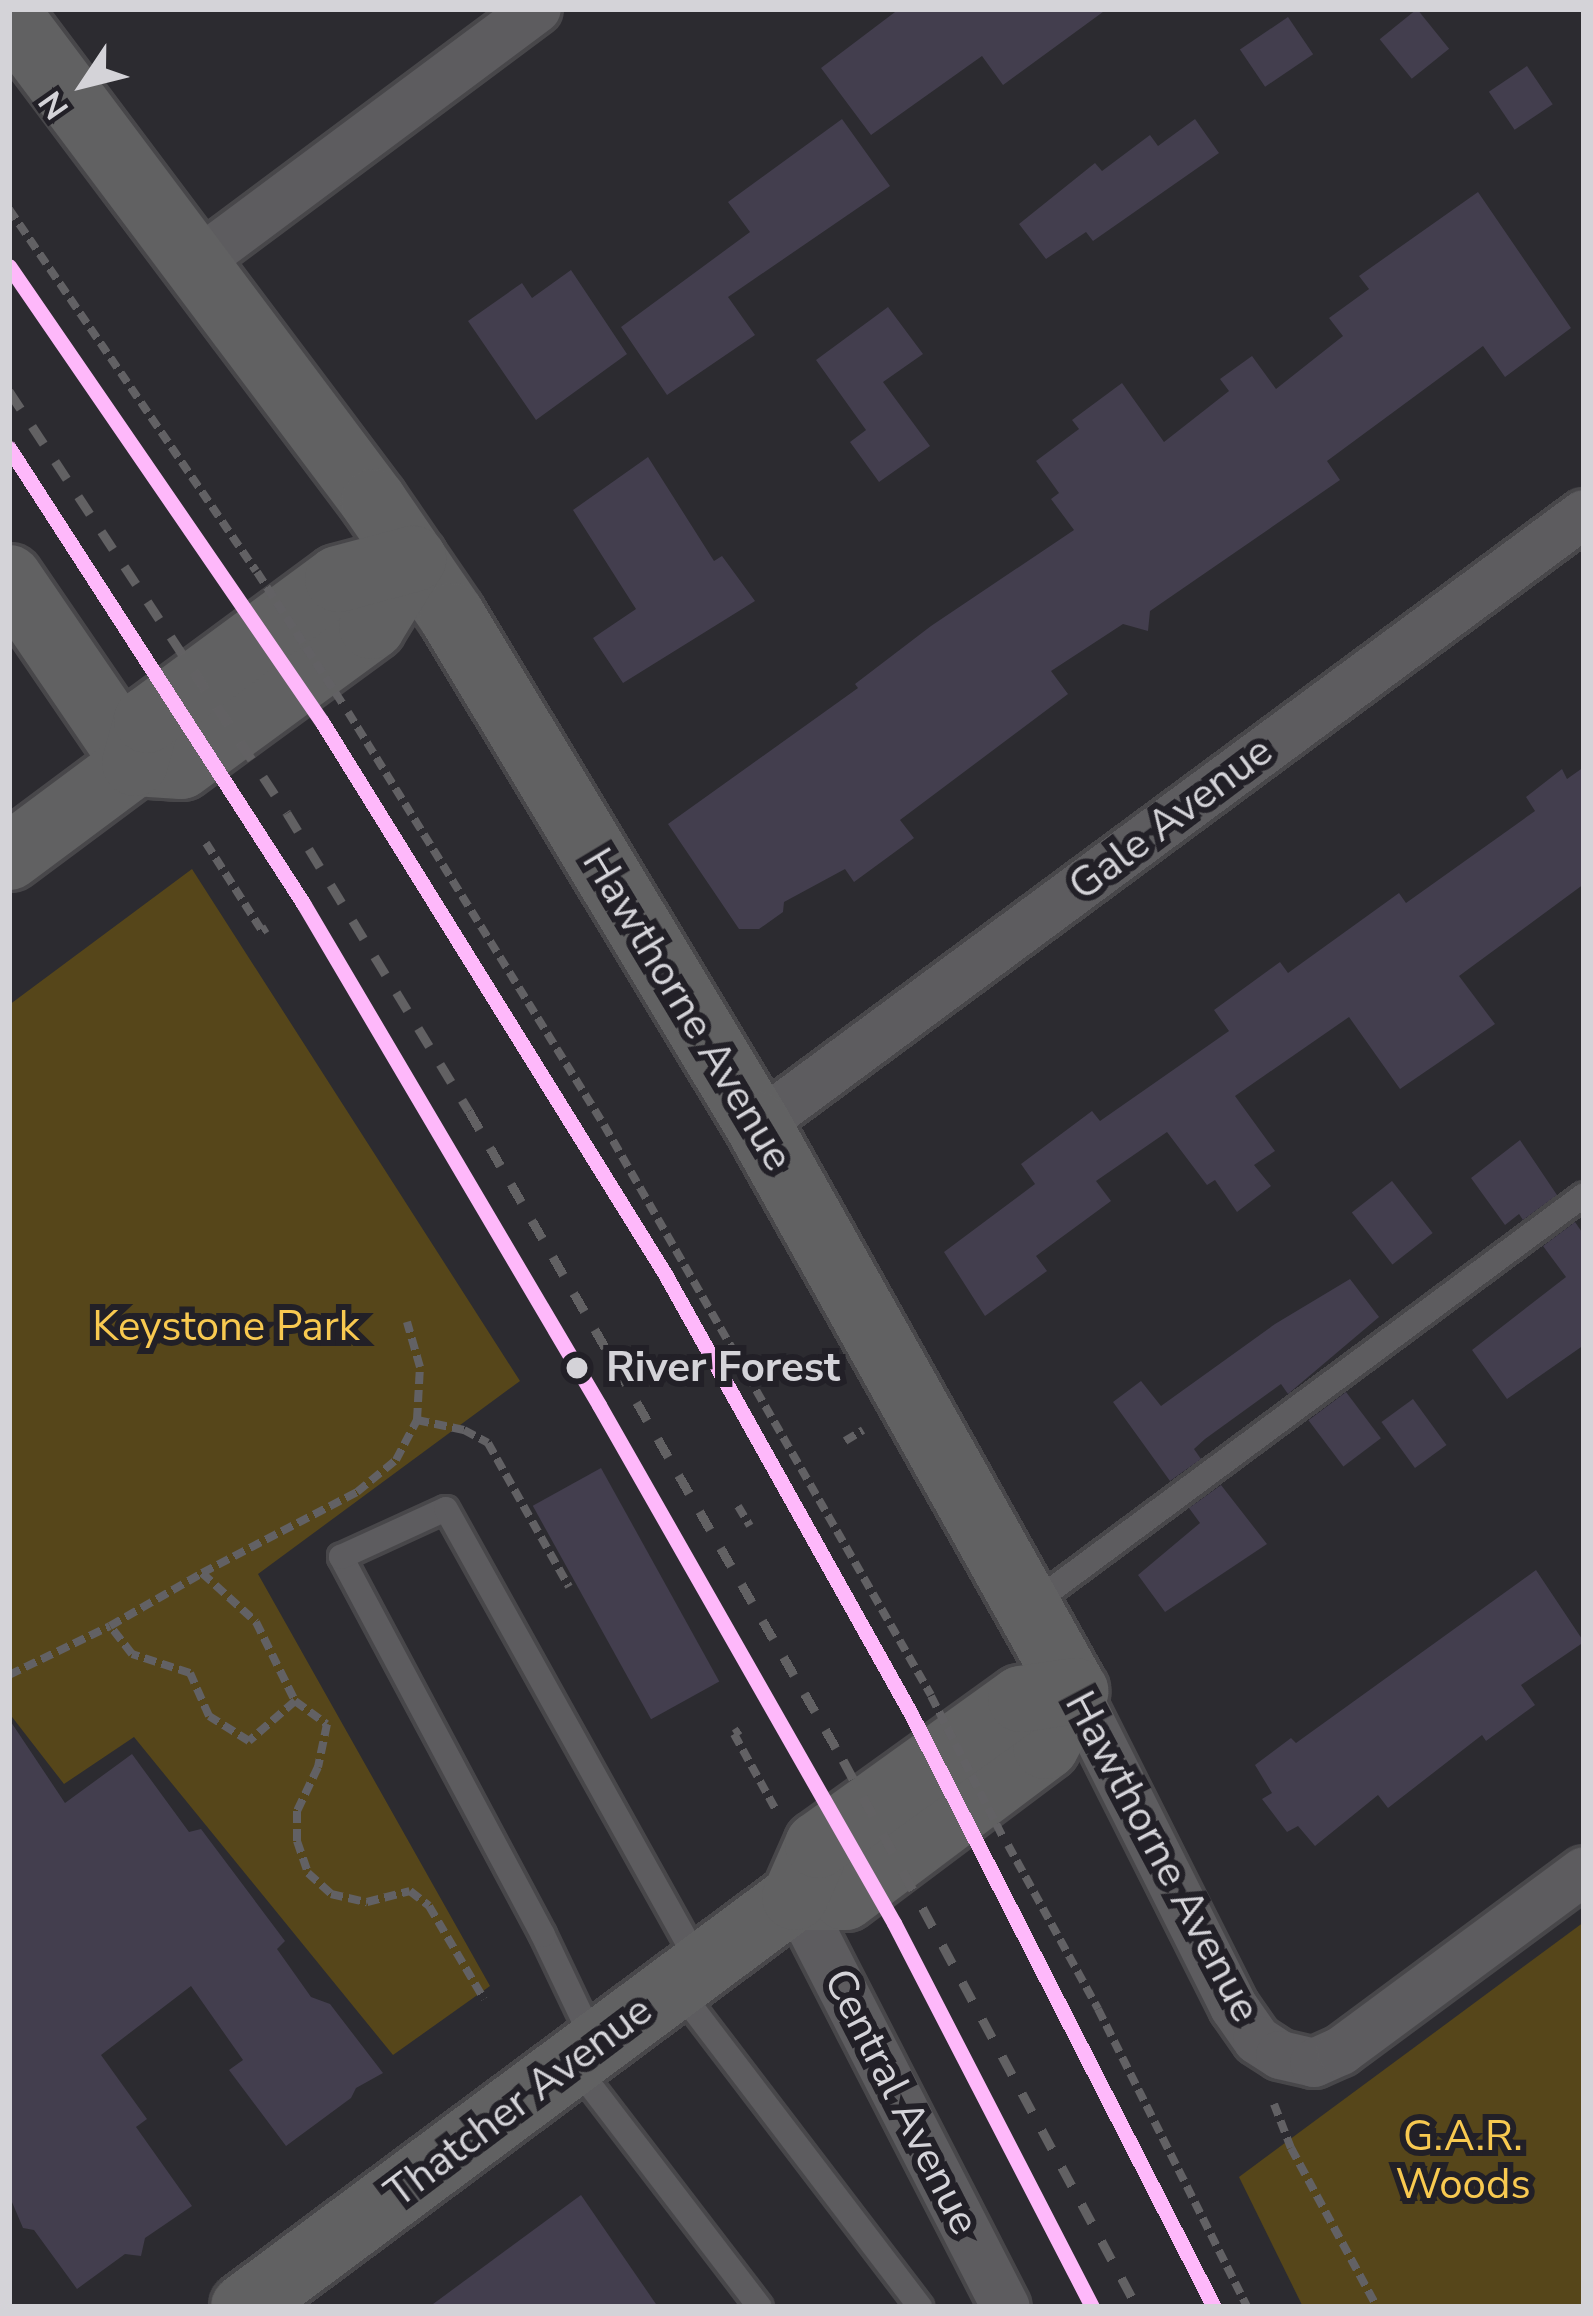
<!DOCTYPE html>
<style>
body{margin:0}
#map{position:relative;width:1593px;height:2316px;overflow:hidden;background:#2c2b30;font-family:"Nunito Sans",sans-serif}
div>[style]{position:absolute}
.green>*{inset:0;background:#56461a}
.building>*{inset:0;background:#433e4e;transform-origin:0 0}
.path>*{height:8px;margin-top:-4px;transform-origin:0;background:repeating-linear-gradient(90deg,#626164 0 12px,transparent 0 18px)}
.roads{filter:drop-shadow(3px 0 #48474a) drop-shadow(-3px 0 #48474a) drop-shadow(0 3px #48474a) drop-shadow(0 -3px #48474a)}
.lane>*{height:24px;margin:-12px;padding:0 12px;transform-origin:12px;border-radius:12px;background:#5d5c5f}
.street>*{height:48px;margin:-24px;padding:0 24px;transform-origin:24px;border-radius:24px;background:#5d5c5f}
.secondary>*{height:66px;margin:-33px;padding:0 33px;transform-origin:33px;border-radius:33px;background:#616162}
.rail>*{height:9px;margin-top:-4.5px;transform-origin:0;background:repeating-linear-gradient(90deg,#626163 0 21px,transparent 0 42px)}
.path-bridge>*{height:8px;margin-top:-4px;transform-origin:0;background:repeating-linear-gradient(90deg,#626164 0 12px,transparent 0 18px)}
.rail-1>*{height:15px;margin:-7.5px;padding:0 7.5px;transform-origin:7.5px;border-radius:7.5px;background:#feb8fa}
.dots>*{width:33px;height:33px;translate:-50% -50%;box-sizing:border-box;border:6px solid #222027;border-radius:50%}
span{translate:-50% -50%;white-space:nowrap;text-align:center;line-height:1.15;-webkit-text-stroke:12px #222027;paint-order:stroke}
.street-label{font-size:42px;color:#d4d3d8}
.park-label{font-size:42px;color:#f8c950}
.stop-label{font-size:42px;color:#d4d3d8;font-weight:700}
.left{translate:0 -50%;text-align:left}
.frame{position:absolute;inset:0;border:12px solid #d4d3d8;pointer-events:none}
.north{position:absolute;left:24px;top:24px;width:120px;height:120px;-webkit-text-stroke:9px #222027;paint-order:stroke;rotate:235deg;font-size:33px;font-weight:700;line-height:48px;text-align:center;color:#d4d3d8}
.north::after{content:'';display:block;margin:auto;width:42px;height:54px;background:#d4d3d8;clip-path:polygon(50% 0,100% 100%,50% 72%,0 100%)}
</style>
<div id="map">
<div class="green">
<div style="clip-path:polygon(192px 869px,520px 1381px,258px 1574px,490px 1986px,393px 2055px,134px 1737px,64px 1784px,9px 1713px,9px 1005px)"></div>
<div style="clip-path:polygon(1584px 1922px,1584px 2307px,1303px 2307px,1239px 2177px)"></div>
</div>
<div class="building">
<div style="clip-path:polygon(899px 9px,1107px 9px,1003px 85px,982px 56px,871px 135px,821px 68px)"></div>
<div style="left:1417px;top:9px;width:51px;height:48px;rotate:51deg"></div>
<div style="left:1288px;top:17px;width:45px;height:58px;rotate:56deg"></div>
<div style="left:1527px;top:66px;width:46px;height:46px;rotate:56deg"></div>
<div style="clip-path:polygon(842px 119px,890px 186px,728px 297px,755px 335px,667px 395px,621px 327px,750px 232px,728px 202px)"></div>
<div style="clip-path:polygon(1195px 119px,1219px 153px,1093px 241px,1086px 232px,1046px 259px,1019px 224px,1095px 163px,1102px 171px,1150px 135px,1158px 146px)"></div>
<div style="clip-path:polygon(1478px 192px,1571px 328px,1505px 377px,1483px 346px,1327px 461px,1340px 480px,1150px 611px,1148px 631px,1123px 624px,1051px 671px,1068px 694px,900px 820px,914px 838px,854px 882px,845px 869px,784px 902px,783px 912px,759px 929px,739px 929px,668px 824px,858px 688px,855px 684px,931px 626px,1074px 530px,1051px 499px,1059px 493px,1036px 461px,1079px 429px,1072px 420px,1122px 383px,1164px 442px,1229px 391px,1220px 379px,1252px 356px,1276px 389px,1343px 336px,1329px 318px,1369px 289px,1359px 276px)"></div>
<div style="clip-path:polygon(571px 270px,627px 354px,536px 420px,468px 321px,522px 283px,532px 298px)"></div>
<div style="clip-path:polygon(888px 307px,923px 354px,883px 382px,930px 446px,879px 482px,850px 442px,866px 430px,816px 360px)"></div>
<div style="clip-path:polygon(648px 457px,714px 561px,722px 556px,755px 601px,623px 683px,593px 638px,636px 609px,573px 510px)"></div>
<div style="clip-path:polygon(1584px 767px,1584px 884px,1459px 976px,1495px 1024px,1400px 1089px,1349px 1017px,1235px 1096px,1275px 1151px,1254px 1165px,1271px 1186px,1237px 1212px,1215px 1180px,1207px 1185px,1167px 1132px,1096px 1181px,1111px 1201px,1036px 1256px,1047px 1271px,985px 1316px,944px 1252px,1035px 1184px,1021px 1164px,1092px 1111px,1100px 1121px,1229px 1031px,1214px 1010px,1280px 962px,1288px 973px,1399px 893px,1406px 903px,1535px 811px,1526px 797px,1562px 769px,1567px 779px)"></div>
<div style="clip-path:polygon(1520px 1140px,1557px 1195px,1523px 1220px,1519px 1214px,1505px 1225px,1471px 1178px)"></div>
<div style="left:1392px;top:1181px;width:66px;height:51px;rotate:52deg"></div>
<div style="clip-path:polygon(1575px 1222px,1584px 1235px,1584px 1345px,1507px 1399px,1472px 1350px,1566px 1277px,1543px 1246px)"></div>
<div style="clip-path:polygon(1350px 1279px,1379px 1317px,1288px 1394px,1281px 1384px,1205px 1439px,1194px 1449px,1201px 1459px,1170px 1481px,1113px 1402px,1141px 1381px,1161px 1406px,1275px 1324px)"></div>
<div style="left:1346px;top:1392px;width:58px;height:47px;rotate:53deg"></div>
<div style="left:1413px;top:1399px;width:57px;height:39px;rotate:54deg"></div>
<div style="left:601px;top:1468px;width:244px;height:78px;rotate:61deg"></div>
<div style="clip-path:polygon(1221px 1485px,1267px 1544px,1165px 1612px,1138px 1575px,1200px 1523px,1189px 1508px)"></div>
<div style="clip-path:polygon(1536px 1570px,1584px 1642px,1521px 1685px,1535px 1705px,1486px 1741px,1482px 1735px,1388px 1808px,1378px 1795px,1315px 1846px,1298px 1826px,1287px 1832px,1262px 1799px,1272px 1793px,1255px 1765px,1291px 1738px,1296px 1743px)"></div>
<div style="clip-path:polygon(9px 1719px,65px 1803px,132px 1754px,189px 1832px,201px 1829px,285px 1941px,277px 1949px,311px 1997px,330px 2004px,383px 2073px,356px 2088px,351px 2098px,286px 2146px,229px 2070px,243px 2060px,191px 1986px,101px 2055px,147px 2119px,136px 2127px,192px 2206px,145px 2238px,141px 2256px,125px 2254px,77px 2289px,34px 2230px,23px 2228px,9px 2195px)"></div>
<div style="clip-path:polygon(581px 2195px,658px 2307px,429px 2307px)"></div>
</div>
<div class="path">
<div style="left:9px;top:209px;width:438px;rotate:55.7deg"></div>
<div style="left:348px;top:712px;width:486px;rotate:58.2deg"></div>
<div style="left:604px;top:1125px;width:657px;rotate:60.16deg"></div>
<div style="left:206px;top:843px;width:104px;rotate:57.5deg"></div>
<div style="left:262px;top:931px;width:6px;rotate:-31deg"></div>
<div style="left:417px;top:1420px;width:48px;rotate:12deg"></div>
<div style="left:464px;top:1430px;width:27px;rotate:28deg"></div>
<div style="left:488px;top:1443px;width:165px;rotate:60.6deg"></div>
<div style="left:845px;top:1441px;width:21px;rotate:-31deg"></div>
<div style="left:738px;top:1506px;width:23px;rotate:59deg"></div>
<div style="left:202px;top:1573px;width:175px;rotate:-27.6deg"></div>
<div style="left:357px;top:1492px;width:50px;rotate:-39.4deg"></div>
<div style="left:396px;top:1460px;width:45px;rotate:-62.3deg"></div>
<div style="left:417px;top:1420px;width:53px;rotate:-86.8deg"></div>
<div style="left:420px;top:1367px;width:47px;rotate:-106.1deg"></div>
<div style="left:9px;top:1675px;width:112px;rotate:-25.9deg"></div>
<div style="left:295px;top:1701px;width:61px;rotate:139deg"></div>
<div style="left:249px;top:1741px;width:47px;rotate:-148deg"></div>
<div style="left:209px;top:1716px;width:47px;rotate:-113.8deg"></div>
<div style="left:190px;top:1673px;width:61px;rotate:-161.9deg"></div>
<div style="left:132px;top:1654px;width:36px;rotate:-128deg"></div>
<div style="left:110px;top:1626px;width:106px;rotate:-29.9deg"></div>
<div style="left:202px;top:1573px;width:73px;rotate:42.2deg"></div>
<div style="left:256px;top:1622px;width:88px;rotate:63.7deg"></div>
<div style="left:295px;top:1701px;width:39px;rotate:36deg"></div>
<div style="left:327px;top:1724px;width:44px;rotate:101.8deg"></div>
<div style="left:318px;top:1767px;width:49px;rotate:115.5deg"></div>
<div style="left:297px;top:1811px;width:30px;rotate:90deg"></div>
<div style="left:297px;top:1841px;width:34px;rotate:71deg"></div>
<div style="left:308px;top:1873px;width:31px;rotate:42deg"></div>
<div style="left:331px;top:1894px;width:37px;rotate:13deg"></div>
<div style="left:367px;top:1902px;width:44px;rotate:-14.3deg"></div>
<div style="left:410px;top:1891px;width:24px;rotate:38deg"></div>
<div style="left:429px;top:1906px;width:108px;rotate:59.4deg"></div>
<div style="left:740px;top:1730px;width:7px;rotate:146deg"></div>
<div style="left:734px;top:1734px;width:87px;rotate:61.1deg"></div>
<div style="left:1008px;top:1845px;width:187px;rotate:61.2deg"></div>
<div style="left:1098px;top:2009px;width:333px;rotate:63.4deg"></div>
<div style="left:1274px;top:2104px;width:47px;rotate:68.9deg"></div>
<div style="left:1291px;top:2148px;width:181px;rotate:61.6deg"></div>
</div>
<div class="roads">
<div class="lane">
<div style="left:1031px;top:1605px;width:688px;rotate:-36.55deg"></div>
<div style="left:678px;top:1989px;width:400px;rotate:52.7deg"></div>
<div style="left:594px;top:2042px;width:119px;rotate:-115.5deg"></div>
<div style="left:543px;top:1935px;width:429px;rotate:-118.1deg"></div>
<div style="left:341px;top:1557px;width:115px;rotate:-24.6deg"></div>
<div style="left:446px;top:1509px;width:522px;rotate:60.88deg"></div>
<div style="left:574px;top:2064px;width:306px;rotate:52.6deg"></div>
</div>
<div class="street">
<div style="left:192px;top:266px;width:430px;rotate:-36.7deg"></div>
<div style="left:758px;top:1125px;width:1027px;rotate:-36.49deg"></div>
<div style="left:1075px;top:1691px;width:354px;rotate:63.3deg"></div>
<div style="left:1234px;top:2007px;width:40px;rotate:55.1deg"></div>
<div style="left:1257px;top:2040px;width:27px;rotate:33deg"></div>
<div style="left:1280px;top:2055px;width:35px;rotate:13deg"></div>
<div style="left:1314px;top:2063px;width:30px;rotate:-24deg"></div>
<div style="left:1341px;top:2051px;width:302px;rotate:-36.5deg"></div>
<div style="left:795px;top:1897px;width:461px;rotate:62.8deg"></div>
</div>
<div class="secondary">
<div style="left:9px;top:15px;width:609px;rotate:53.15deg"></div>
<div style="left:374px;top:502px;width:138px;rotate:55.6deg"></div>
<div style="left:452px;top:616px;width:594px;rotate:58.99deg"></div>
<div style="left:758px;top:1125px;width:649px;rotate:60.75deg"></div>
<div style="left:9px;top:578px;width:224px;rotate:55.7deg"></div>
<div style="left:135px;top:763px;width:46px;rotate:3.7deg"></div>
<div style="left:181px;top:766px;width:237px;rotate:-36.2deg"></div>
<div style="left:372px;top:626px;width:79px;rotate:-58.5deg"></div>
<div style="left:9px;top:857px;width:157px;rotate:-36.7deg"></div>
<div style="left:135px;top:763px;width:45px;rotate:-74.4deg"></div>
<div style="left:147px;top:720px;width:237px;rotate:-36.4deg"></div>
<div style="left:338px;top:579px;width:78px;rotate:-14.9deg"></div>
<div style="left:795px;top:1897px;width:50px"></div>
<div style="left:845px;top:1897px;width:251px;rotate:-36.9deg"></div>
<div style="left:1046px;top:1746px;width:62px;rotate:-62.2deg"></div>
<div style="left:244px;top:2307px;width:687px;rotate:-36.65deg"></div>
<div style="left:795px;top:1897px;width:57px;rotate:-66.1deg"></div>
<div style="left:818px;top:1845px;width:250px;rotate:-35.7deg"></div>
<div style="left:1021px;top:1699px;width:55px;rotate:-8.4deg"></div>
</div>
</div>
<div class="rail">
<div style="left:9px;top:391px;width:505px;rotate:56.62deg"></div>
<div style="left:287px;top:813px;width:349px;rotate:58.6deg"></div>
<div style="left:469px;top:1111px;width:749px;rotate:60.05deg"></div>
<div style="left:843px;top:1760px;width:621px;rotate:61.74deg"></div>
</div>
<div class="path-bridge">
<div style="left:257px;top:572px;width:160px;rotate:57deg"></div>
<div style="left:931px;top:1696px;width:161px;rotate:63deg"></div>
</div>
<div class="rail-1">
<div style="left:9px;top:266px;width:553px;rotate:55.53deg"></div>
<div style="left:322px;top:722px;width:650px;rotate:58.14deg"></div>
<div style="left:665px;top:1274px;width:502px;rotate:60.78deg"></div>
<div style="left:910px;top:1712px;width:668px;rotate:62.94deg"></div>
<div style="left:9px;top:448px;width:542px;rotate:57.13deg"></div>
<div style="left:303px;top:903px;width:583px;rotate:59.47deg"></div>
<div style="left:599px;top:1405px;width:596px;rotate:60.34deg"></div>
<div style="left:894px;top:1923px;width:432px;rotate:62.7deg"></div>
</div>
<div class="dots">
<div style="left:577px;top:1368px;background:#d4d3d8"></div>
</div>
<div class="street-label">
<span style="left:1171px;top:819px;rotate:-37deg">Gale Avenue</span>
<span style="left:687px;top:1010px;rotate:59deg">Hawthorne Avenue</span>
<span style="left:1162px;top:1857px;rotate:62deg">Hawthorne Avenue</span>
<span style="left:519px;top:2102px;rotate:-37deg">Thatcher Avenue</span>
<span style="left:901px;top:2102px;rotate:63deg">Central Avenue</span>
</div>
<div class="park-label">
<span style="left:226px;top:1327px">Keystone Park</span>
<span style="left:1463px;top:2161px">G.A.R.<br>Woods</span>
</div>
<div class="stop-label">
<span class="left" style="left:606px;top:1368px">River Forest</span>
</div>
<div class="frame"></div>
<div class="north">N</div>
</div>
